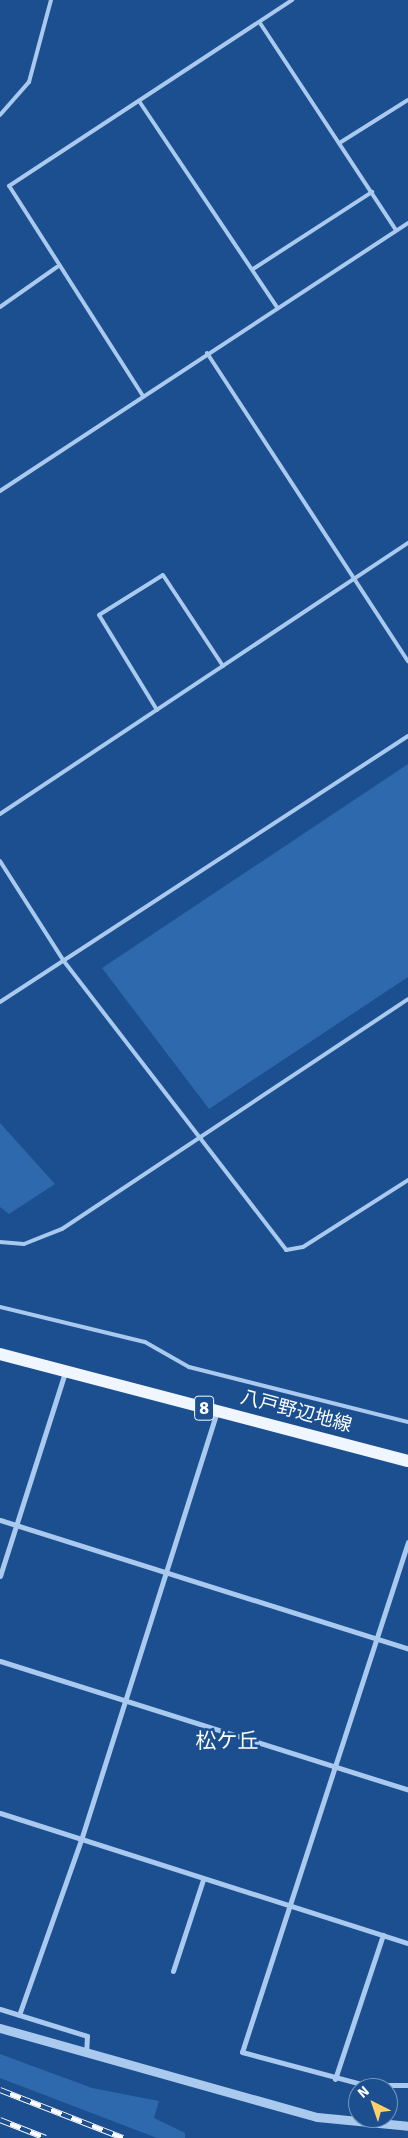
<!DOCTYPE html>
<meta charset="utf-8">
<style>
body{margin:0}
#map{position:relative;width:408px;height:2138px;overflow:hidden;background:#1b4f8f;font-family:Signika,"Noto Sans JP",sans-serif}
div>[style]{position:absolute}
.green>*{inset:0;background:#2e69ad}
.service>*{height:4px;margin:-2px;padding:0 2px;transform-origin:2px;border-radius:2px;background:#a9c9ee}
.minor>*{height:5px;margin:-2.5px;padding:0 2.5px;transform-origin:2.5px;border-radius:2.5px;background:#a9c9ee}
.tertiary>*{height:9px;margin:-4.5px;padding:0 4.5px;transform-origin:4.5px;border-radius:4.5px;background:#a9c9ee}
.primary>*{height:12px;margin:-6px;padding:0 6px;transform-origin:6px;border-radius:6px;background:#f0f6ff}
.rail>*{height:5.5px;margin-top:-2.75px;transform-origin:0;background:repeating-linear-gradient(90deg,#1b4f8f 0 11px,#fff 0 22px);box-sizing:border-box;border-block:1px solid #fff}
span{translate:-50% -50%;white-space:nowrap;text-align:center;line-height:1.15;-webkit-text-stroke:5px #1b4f8f;paint-order:stroke}
.shield-label span{padding:1px 4px;background:#1b4f8f;border:1px solid;border-radius:4px;-webkit-text-stroke-width:0}
.shield-label{font-size:18px;color:#fff;font-weight:700}
.street-label{font-size:19px;color:#fff}
.quarter-label{font-size:21px;color:#fff}
.north{position:absolute;left:348px;top:2078px;width:50px;height:50px;box-sizing:border-box;background:#1b4f8f;border:1px solid #7695bc;border-radius:50%;rotate:319deg;font-size:14px;font-weight:700;line-height:20px;text-align:center;color:#fff}
.north::after{content:'';display:block;margin:auto;width:18px;height:22px;background:#ffd166;clip-path:polygon(50% 0,100% 100%,50% 72%,0 100%)}
</style>
<div id="map">
<div class="green">
<div style="clip-path:polygon(408px 764px,408px 977px,209px 1109px,102px 968px)"></div>
<div style="clip-path:polygon(0 1123px,55px 1184px,9px 1214px,0 1207px)"></div>
<div style="clip-path:polygon(0 2054px,92px 2088px,159px 2101px,154px 2118px,185px 2133px,185px 2138px,157px 2138px,0 2078px)"></div>
</div>
<div class="service">
<div style="left:260px;top:23px;width:248px;rotate:56.7deg"></div>
<div style="left:139px;top:101px;width:248px;rotate:56.2deg"></div>
<div style="left:0;top:115px;width:44px;rotate:-48.7deg"></div>
<div style="left:29px;top:82px;width:85px;rotate:-75deg"></div>
<div style="left:341px;top:142px;width:79px;rotate:-32.1deg"></div>
<div style="left:253px;top:269px;width:142px;rotate:-32.9deg"></div>
<div style="left:0;top:307px;width:70px;rotate:-35.1deg"></div>
<div style="left:207px;top:353px;width:368px;rotate:56.9deg"></div>
<div style="left:143px;top:396px;width:249px;rotate:-122.5deg"></div>
<div style="left:9px;top:186px;width:339px;rotate:-33.3deg"></div>
<div style="left:0;top:491px;width:488px;rotate:-33.3deg"></div>
<div style="left:157px;top:710px;width:111px;rotate:-121.4deg"></div>
<div style="left:99px;top:615px;width:75px;rotate:-32deg"></div>
<div style="left:163px;top:575px;width:109px;rotate:56.6deg"></div>
<div style="left:0;top:814px;width:490px;rotate:-33.6deg"></div>
<div style="left:0;top:861px;width:117px;rotate:57.5deg"></div>
<div style="left:63px;top:960px;width:366px;rotate:52.4deg"></div>
<div style="left:286px;top:1250px;width:17px;rotate:-10deg"></div>
<div style="left:303px;top:1247px;width:125px;rotate:-32.5deg"></div>
<div style="left:0;top:1002px;width:487px;rotate:-33.1deg"></div>
<div style="left:0;top:1242px;width:24px;rotate:5deg"></div>
<div style="left:24px;top:1244px;width:41px;rotate:-21.5deg"></div>
<div style="left:62px;top:1229px;width:415px;rotate:-33.6deg"></div>
<div style="left:0;top:1307px;width:149px;rotate:13.6deg"></div>
<div style="left:145px;top:1342px;width:51px;rotate:29.6deg"></div>
<div style="left:189px;top:1367px;width:226px;rotate:14.1deg"></div>
</div>
<div class="minor">
<div style="left:0;top:1520px;width:428px;rotate:17.5deg"></div>
<div style="left:408px;top:1542px;width:536px;rotate:108.03deg"></div>
<div style="left:242px;top:2052px;width:127px;rotate:15deg"></div>
<div style="left:365px;top:2085px;width:43px"></div>
<div style="left:0;top:1576px;width:214px;rotate:-72.3deg"></div>
<div style="left:0;top:1661px;width:428px;rotate:17.5deg"></div>
<div style="left:0;top:1813px;width:428px;rotate:17.7deg"></div>
<div style="left:173px;top:1971px;width:96px;rotate:-71.8deg"></div>
<div style="left:0;top:2009px;width:91px;rotate:17.2deg"></div>
<div style="left:87px;top:2036px;width:17px;rotate:93deg"></div>
<div style="left:19px;top:2015px;width:186px;rotate:-70.5deg"></div>
<div style="left:81px;top:1840px;width:450px;rotate:-72.4deg"></div>
<div style="left:335px;top:2079px;width:152px;rotate:-71.6deg"></div>
</div>
<div class="tertiary">
<div style="left:0;top:2028px;width:329px;rotate:15.7deg"></div>
<div style="left:317px;top:2117px;width:91px;rotate:5.6deg"></div>
</div>
<div class="primary">
<div style="left:0;top:1354px;width:422px;rotate:14.7deg"></div>
</div>
<div class="rail">
<div style="left:0;top:2090px;width:132px;rotate:21.3deg"></div>
<div style="left:0;top:2120px;width:49px;rotate:21.4deg"></div>
</div>
<div class="shield-label">
<span style="left:204px;top:1408px">8</span>
</div>
<div class="street-label">
<span style="left:296px;top:1412px;rotate:15deg">八戸野辺地線</span>
</div>
<div class="quarter-label">
<span style="left:227px;top:1741px">松ケ丘</span>
</div>
<div class="north">N</div>
</div>
